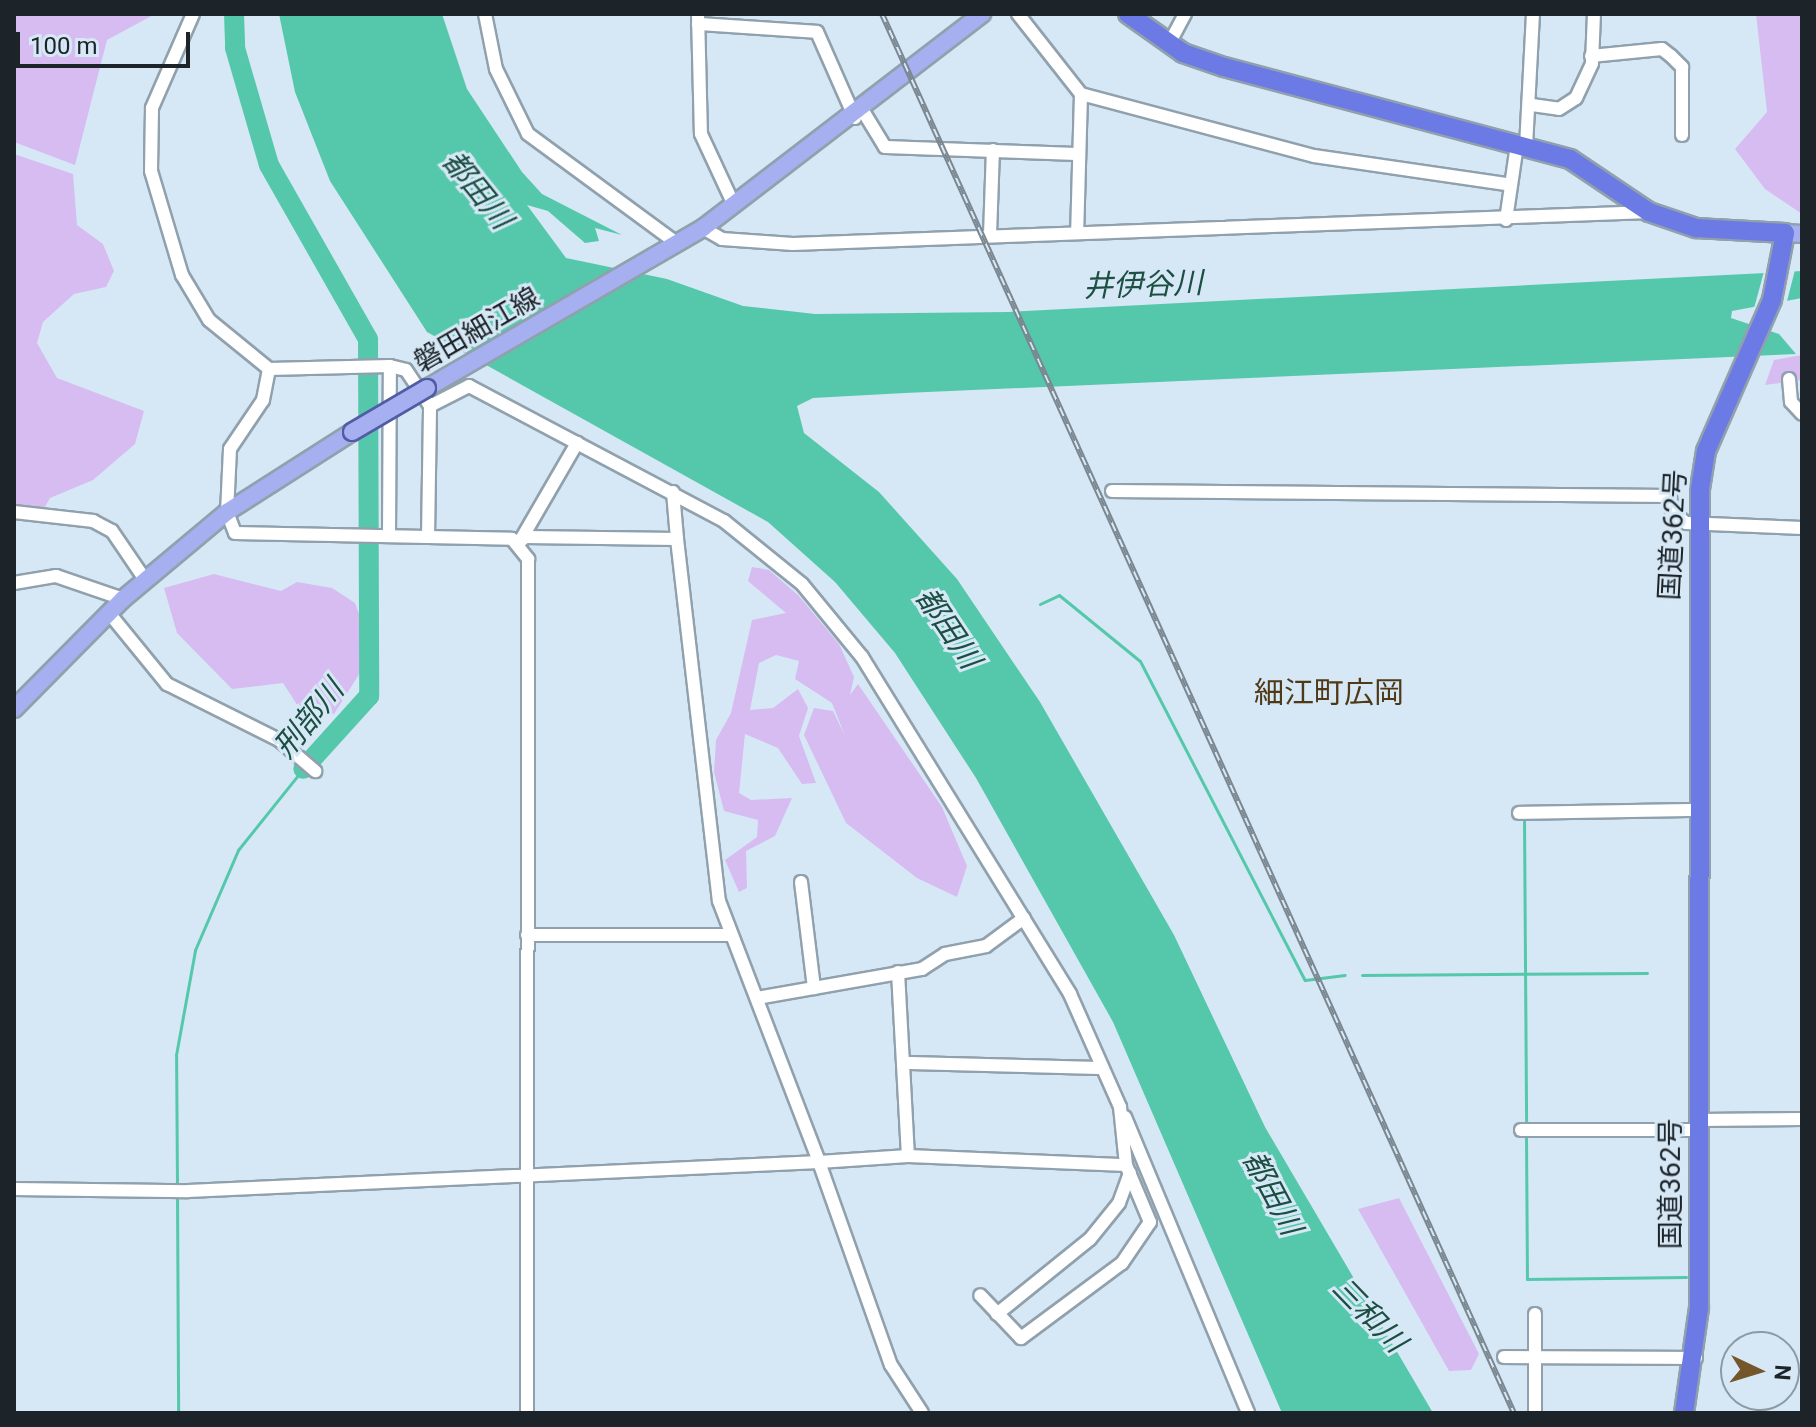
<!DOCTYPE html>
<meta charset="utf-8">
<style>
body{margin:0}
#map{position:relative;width:1816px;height:1427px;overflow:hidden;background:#d6e8f5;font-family:Roboto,"Noto Sans JP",sans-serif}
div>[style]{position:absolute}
.green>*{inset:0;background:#d7bcf1}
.water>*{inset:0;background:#55c8ac}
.pier>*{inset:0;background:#d6e8f5}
.stream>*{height:3px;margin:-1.5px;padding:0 1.5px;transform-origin:1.5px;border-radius:1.5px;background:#55c8ac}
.river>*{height:20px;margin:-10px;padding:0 10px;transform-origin:10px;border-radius:10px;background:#55c8ac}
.roads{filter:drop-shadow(2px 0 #90a1ad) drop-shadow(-2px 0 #90a1ad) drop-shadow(0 2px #90a1ad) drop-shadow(0 -2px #90a1ad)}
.minor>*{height:12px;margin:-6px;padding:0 6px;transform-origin:6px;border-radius:6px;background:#fff}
.major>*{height:16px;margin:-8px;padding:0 8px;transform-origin:8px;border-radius:8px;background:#a6afef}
.highway>*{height:18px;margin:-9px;padding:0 9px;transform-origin:9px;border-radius:9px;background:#6b7ae5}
.rail>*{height:6px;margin-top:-3px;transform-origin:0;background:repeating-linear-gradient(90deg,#d6e8f5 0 9px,#7b8790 0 18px);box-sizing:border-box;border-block:2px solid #7b8790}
.bridges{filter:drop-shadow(2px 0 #505ca3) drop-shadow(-2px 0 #505ca3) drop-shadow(0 2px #505ca3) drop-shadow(0 -2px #505ca3)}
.major-bridge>*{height:16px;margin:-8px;padding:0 8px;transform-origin:8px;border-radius:8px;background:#a6afef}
span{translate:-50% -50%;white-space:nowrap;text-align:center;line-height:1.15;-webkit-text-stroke:6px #d6e8f5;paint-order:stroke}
.street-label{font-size:28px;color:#1d2429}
.water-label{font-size:30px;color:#1c4e42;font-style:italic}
.neighbourhood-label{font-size:30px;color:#503916}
.frame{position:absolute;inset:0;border:16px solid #1d2429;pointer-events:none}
.north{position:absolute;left:1720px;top:1331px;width:80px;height:80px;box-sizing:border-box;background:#d6e8f5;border:2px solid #8c9aa3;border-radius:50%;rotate:94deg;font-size:22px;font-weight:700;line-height:32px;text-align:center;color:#1d2429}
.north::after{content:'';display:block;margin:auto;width:28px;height:36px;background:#74562a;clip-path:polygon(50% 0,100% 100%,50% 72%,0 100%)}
.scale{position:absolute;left:16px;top:32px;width:174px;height:36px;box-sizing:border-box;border:4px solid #1d2429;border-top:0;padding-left:10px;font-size:24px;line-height:28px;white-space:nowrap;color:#1d2429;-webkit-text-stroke:6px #d6e8f5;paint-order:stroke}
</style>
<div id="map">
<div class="green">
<div style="clip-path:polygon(14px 14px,155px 14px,107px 40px,75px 165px,14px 142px)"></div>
<div style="clip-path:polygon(1756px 14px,1802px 14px,1802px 214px,1765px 189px,1735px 149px,1767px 112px)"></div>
<div style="clip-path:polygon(14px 154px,73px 174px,77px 225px,103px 244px,114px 271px,106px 287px,74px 294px,43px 322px,37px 343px,57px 378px,144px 411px,135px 444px,93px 480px,50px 498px,43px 510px,14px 504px)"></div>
<div style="clip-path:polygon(1802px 355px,1802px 380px,1765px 385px,1774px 360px)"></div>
<div style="clip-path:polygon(752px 567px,769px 570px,799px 596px,839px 644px,854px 677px,850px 695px,858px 684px,942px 807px,967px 866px,957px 897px,917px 878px,846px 823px,804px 735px,814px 708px,833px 711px,845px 736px,832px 703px,795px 679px,799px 661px,776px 655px,759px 663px,750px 710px,773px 708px,798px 689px,808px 708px,799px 736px,816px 783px,802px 784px,778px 748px,745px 734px,739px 793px,751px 800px,792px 798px,775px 836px,746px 851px,747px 888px,739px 892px,725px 860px,757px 837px,758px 820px,724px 811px,714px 772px,716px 740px,731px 713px,752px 620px,786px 613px,748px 581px)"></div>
<div style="clip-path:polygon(214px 574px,281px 591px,297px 582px,332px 588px,355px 603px,373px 652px,334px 714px,303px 714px,283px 683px,232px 689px,177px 633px,164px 588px)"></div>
<div style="clip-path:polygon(1399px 1198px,1479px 1354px,1471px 1370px,1449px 1371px,1358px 1209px)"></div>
</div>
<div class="water">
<div style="clip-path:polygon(279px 14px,442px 14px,467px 89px,522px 172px,542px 194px,622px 235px,595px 228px,599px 241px,585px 243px,548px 211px,527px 205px,566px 258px,667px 279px,743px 306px,815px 314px,1008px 312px,1802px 271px,1802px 298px,1732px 311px,1731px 318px,1779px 334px,1796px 354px,905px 393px,813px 398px,797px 406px,804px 433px,879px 492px,957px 579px,1040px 702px,1174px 935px,1265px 1127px,1433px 1413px,1282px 1413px,1113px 1022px,976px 778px,895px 653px,835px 582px,768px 522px,427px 332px,330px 181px,295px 92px)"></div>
</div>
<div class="pier">
<div style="clip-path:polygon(1796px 266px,1786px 305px,1753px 312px,1765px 268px)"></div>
</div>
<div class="stream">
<div style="left:1040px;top:604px;width:21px;rotate:-25deg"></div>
<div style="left:1059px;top:595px;width:104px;rotate:39.2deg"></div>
<div style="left:1140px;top:661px;width:359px;rotate:62.7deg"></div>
<div style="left:1305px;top:980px;width:40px;rotate:-7.1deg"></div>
<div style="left:1524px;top:819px;width:307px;rotate:89.6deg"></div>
<div style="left:1362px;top:975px;width:285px;rotate:-0.4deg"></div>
<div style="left:1526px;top:1137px;width:142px;rotate:89.6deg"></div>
<div style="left:1527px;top:1279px;width:159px;rotate:-0.7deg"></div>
<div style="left:177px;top:1185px;width:130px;rotate:-90.4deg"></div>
<div style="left:176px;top:1055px;width:107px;rotate:-79.7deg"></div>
<div style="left:195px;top:950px;width:109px;rotate:-66.7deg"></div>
<div style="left:238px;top:850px;width:104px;rotate:-51.3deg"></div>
<div style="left:177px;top:1193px;width:220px;rotate:89.7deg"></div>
</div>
<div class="river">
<div style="left:234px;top:14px;width:34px;rotate:88deg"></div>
<div style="left:235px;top:48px;width:122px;rotate:73.8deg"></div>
<div style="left:269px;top:165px;width:200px;rotate:60.4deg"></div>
<div style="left:368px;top:339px;width:357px;rotate:89.8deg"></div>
<div style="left:369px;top:696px;width:98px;rotate:132.1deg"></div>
</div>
<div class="roads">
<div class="minor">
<div style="left:193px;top:14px;width:103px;rotate:113.6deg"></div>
<div style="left:152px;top:108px;width:63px;rotate:90.9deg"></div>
<div style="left:151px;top:171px;width:109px;rotate:73.4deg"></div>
<div style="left:182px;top:275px;width:52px;rotate:59deg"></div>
<div style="left:209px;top:320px;width:77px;rotate:39.2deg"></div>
<div style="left:269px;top:369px;width:32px;rotate:101deg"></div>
<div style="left:263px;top:400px;width:59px;rotate:124deg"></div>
<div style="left:230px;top:449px;width:63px;rotate:92.7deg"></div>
<div style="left:227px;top:512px;width:22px;rotate:69deg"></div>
<div style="left:235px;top:533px;width:277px;rotate:1.2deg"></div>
<div style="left:512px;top:539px;width:26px;rotate:51deg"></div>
<div style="left:528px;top:559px;width:854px;rotate:90.07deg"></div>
<div style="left:485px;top:14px;width:56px;rotate:78.7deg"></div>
<div style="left:496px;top:69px;width:72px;rotate:63.8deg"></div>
<div style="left:528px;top:134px;width:186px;rotate:36.3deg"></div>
<div style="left:698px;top:14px;width:120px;rotate:88.6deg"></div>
<div style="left:701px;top:134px;width:78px;rotate:65.1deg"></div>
<div style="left:1018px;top:14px;width:102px;rotate:51.8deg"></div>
<div style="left:1081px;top:94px;width:139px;rotate:91.6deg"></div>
<div style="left:698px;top:24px;width:119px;rotate:3.8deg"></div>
<div style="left:817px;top:32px;width:94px;rotate:66.2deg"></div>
<div style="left:1169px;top:44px;width:34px;rotate:-62deg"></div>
<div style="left:1591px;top:56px;width:71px;rotate:-5.6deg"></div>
<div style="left:1662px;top:49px;width:11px;rotate:38deg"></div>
<div style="left:1671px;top:56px;width:16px;rotate:45deg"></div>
<div style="left:1682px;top:67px;width:68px;rotate:90deg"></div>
<div style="left:1081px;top:94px;width:241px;rotate:14.9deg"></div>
<div style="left:1314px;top:156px;width:194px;rotate:8.3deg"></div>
<div style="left:1532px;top:105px;width:27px;rotate:8deg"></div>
<div style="left:1559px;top:109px;width:20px;rotate:-33deg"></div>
<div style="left:1576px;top:98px;width:38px;rotate:-65deg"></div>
<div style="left:1592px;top:63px;width:49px;rotate:-87.7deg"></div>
<div style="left:863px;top:111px;width:42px;rotate:58.6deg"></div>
<div style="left:885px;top:147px;width:192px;rotate:2.1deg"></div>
<div style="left:1526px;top:147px;width:133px;rotate:-87deg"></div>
<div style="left:1506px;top:220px;width:76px;rotate:-81.7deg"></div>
<div style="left:703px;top:228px;width:22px;rotate:30deg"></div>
<div style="left:722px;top:239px;width:71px;rotate:4deg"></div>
<div style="left:793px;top:244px;width:857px;rotate:-2.14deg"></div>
<div style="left:990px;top:235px;width:85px;rotate:-88deg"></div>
<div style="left:269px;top:369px;width:121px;rotate:-1.4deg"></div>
<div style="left:390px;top:366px;width:16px;rotate:14deg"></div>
<div style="left:406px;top:370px;width:43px;rotate:56.3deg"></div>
<div style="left:430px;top:406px;width:44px;rotate:-27.1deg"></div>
<div style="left:469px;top:386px;width:289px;rotate:27.9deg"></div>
<div style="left:724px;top:521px;width:100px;rotate:38.9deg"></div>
<div style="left:802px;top:584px;width:94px;rotate:50.6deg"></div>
<div style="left:862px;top:657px;width:396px;rotate:58.3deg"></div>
<div style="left:1070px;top:994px;width:124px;rotate:66.1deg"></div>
<div style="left:1120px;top:1107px;width:58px;rotate:84.1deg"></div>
<div style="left:1126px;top:1165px;width:62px;rotate:67.2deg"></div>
<div style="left:1150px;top:1222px;width:50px;rotate:124.3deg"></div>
<div style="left:1122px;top:1263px;width:126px;rotate:143.4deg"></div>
<div style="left:1021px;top:1338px;width:59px;rotate:-133.6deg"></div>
<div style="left:1789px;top:379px;width:23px;rotate:85deg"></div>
<div style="left:1791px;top:402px;width:16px;rotate:47deg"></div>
<div style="left:1112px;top:491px;width:558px;rotate:0.51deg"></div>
<div style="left:1670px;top:496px;width:16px;rotate:83deg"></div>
<div style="left:1672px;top:512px;width:18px;rotate:38deg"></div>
<div style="left:1686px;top:523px;width:116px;rotate:2.5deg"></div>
<div style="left:673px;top:492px;width:47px;rotate:85.1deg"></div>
<div style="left:14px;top:512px;width:80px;rotate:6.5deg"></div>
<div style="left:93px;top:521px;width:21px;rotate:28deg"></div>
<div style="left:112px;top:531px;width:60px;rotate:55.8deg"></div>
<div style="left:389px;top:536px;width:170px;rotate:-89.7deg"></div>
<div style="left:428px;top:537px;width:131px;rotate:-89.1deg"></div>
<div style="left:519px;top:543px;width:8px;rotate:-45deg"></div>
<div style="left:525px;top:537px;width:152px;rotate:0.8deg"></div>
<div style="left:677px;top:539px;width:364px;rotate:83.4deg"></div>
<div style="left:719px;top:901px;width:280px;rotate:69deg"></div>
<div style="left:819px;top:1162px;width:89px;rotate:-3.9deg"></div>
<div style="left:908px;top:1156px;width:218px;rotate:2.4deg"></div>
<div style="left:519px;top:543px;width:116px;rotate:-59.9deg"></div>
<div style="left:14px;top:583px;width:43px;rotate:-9.5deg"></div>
<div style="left:56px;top:576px;width:71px;rotate:18.9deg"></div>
<div style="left:109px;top:613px;width:92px;rotate:50.8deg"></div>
<div style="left:167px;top:684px;width:125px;rotate:26.6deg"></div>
<div style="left:279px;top:740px;width:48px;rotate:40.7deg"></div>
<div style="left:1519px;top:813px;width:179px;rotate:-1deg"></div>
<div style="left:801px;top:882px;width:107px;rotate:83deg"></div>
<div style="left:527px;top:935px;width:204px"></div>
<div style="left:898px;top:972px;width:184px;rotate:86.9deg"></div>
<div style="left:757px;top:998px;width:168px;rotate:-10deg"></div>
<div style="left:922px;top:969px;width:27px;rotate:-33deg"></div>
<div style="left:945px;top:954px;width:42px;rotate:-11deg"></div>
<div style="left:986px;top:946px;width:47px;rotate:-36.4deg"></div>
<div style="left:907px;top:1063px;width:195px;rotate:1.5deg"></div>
<div style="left:1125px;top:1117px;width:321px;rotate:67.4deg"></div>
<div style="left:1699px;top:1120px;width:103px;rotate:-0.6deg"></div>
<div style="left:1521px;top:1130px;width:178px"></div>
<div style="left:14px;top:1189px;width:174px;rotate:0.7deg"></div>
<div style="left:188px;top:1191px;width:632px;rotate:-2.63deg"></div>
<div style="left:819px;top:1162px;width:215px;rotate:70.5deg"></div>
<div style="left:891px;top:1365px;width:57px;rotate:57.1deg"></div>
<div style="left:997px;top:1314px;width:119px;rotate:-38.9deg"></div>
<div style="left:1090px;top:1239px;width:46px;rotate:-51.1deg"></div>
<div style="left:1119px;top:1203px;width:32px;rotate:-70deg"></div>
<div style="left:1504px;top:1357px;width:192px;rotate:0.3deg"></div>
<div style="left:1535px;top:1413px;width:99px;rotate:-90deg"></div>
</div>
<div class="major">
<div style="left:1785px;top:233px;width:17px;rotate:3deg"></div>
<div style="left:427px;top:388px;width:319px;rotate:-30.1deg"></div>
<div style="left:703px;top:228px;width:352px;rotate:-37.5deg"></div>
<div style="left:14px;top:709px;width:155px;rotate:-45.3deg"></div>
<div style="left:123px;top:599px;width:136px;rotate:-39.9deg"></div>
<div style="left:227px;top:512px;width:148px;rotate:-32.6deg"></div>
</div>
<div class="highway">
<div style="left:1128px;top:14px;width:67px;rotate:35.3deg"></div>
<div style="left:1183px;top:53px;width:43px;rotate:18.9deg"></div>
<div style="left:1224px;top:67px;width:358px;rotate:14.9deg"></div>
<div style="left:1570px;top:159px;width:95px;rotate:33.9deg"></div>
<div style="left:1649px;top:212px;width:50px;rotate:18.8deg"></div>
<div style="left:1696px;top:228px;width:89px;rotate:3.2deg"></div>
<div style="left:1785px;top:233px;width:68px;rotate:101deg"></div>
<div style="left:1772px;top:300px;width:165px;rotate:113.6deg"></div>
<div style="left:1706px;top:451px;width:38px;rotate:99deg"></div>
<div style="left:1700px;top:489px;width:819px;rotate:90.07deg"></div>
<div style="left:1699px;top:1308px;width:106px;rotate:98.1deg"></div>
</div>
</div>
<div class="rail">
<div style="left:882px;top:14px;width:1535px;rotate:65.69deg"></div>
</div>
<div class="bridges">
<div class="major-bridge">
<div style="left:352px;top:432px;width:87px;rotate:-30.4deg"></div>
</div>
</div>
<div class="street-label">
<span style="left:477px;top:330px;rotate:-30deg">磐田細江線</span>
<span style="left:1673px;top:535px;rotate:-87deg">国道362号</span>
<span style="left:1671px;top:1184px;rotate:-90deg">国道362号</span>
</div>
<div class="water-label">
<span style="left:477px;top:190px;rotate:51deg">都田川</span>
<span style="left:1143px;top:285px;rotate:-2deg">井伊谷川</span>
<span style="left:948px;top:628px;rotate:56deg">都田川</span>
<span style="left:309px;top:719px;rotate:-51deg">刑部川</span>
<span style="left:1272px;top:1193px;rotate:62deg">都田川</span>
<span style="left:1369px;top:1315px;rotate:46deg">三和川</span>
</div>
<div class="neighbourhood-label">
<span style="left:1329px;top:693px">細江町広岡</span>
</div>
<div class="frame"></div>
<div class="north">N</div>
<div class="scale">100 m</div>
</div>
